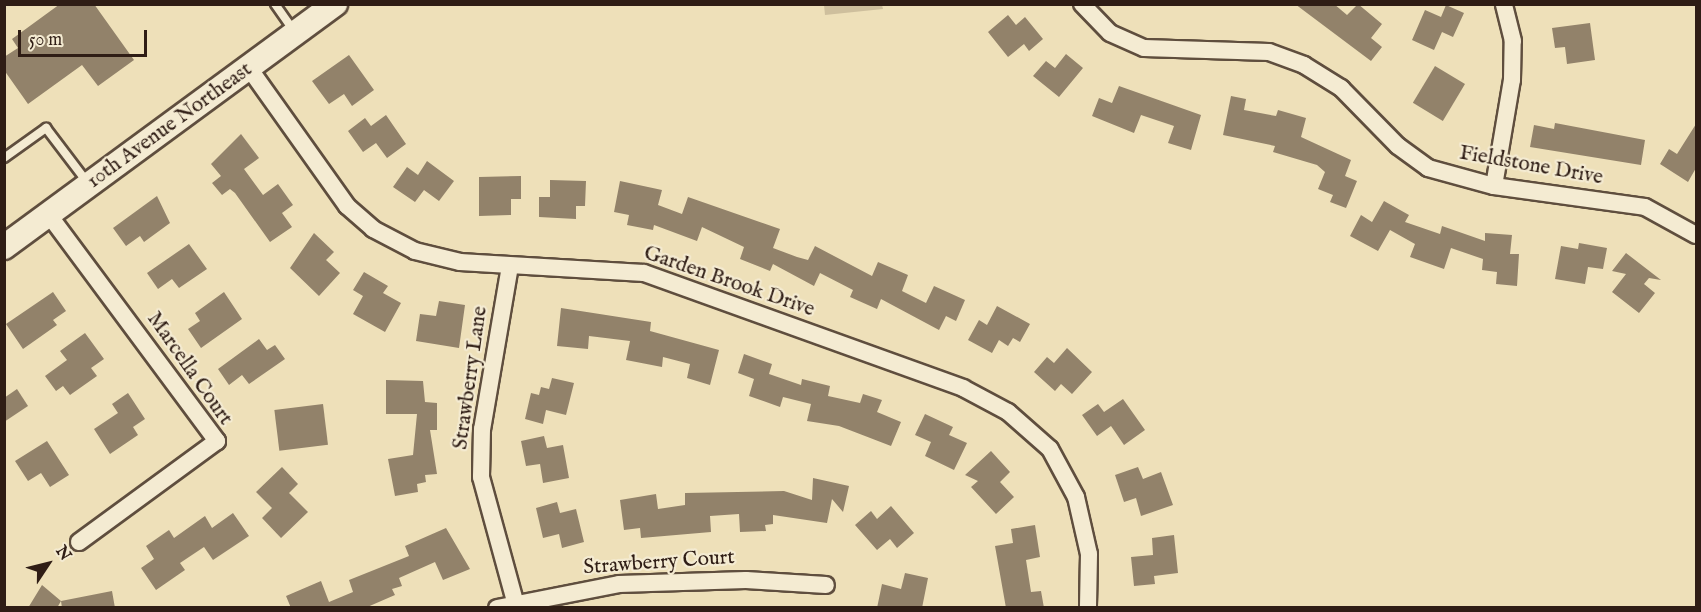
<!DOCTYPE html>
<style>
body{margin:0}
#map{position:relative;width:1701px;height:612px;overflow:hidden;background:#eee0b9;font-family:"IM FELL English",serif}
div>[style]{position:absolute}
.green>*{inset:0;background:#cebf9d}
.building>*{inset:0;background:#92826a;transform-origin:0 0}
.roads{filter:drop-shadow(2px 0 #5f4e3e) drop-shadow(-2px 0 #5f4e3e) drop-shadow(0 2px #5f4e3e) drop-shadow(0 -2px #5f4e3e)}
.lane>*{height:8px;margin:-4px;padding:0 4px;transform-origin:4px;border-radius:4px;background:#f4ebd2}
.street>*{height:16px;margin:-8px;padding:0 8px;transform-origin:8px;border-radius:8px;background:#f4ebd2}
.secondary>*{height:24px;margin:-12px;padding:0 12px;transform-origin:12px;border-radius:12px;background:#f4ebd2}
span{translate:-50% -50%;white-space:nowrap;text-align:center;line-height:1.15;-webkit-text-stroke:4.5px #f4ebd2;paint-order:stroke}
.street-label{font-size:21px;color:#2f1d15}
.frame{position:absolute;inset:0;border:6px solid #2f1d15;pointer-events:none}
.north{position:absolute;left:18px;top:534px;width:60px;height:60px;-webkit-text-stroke:4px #f4ebd2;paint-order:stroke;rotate:55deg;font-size:16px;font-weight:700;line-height:24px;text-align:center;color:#2f1d15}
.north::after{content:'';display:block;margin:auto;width:21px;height:27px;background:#2f1d15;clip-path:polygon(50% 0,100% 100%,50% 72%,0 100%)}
.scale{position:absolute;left:18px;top:30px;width:129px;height:27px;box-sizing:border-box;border:3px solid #2f1d15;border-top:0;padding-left:8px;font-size:18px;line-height:21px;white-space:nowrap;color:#2f1d15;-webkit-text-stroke:4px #f4ebd2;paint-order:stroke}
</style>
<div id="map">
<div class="green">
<div style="clip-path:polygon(824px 5px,882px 5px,883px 9px,825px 15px)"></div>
</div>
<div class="building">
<div style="clip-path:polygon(60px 4px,94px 4px,134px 60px,98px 86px,82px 65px,28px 104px,4px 70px,4px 57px,18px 48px,12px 39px)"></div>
<div style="clip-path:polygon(1295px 4px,1334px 4px,1347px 15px,1358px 4px,1382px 24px,1371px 38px,1382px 47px,1371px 61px)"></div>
<div style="clip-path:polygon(1446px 5px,1464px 13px,1453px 37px,1442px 32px,1434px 50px,1412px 40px,1425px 10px,1441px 17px)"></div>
<div style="clip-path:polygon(1008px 15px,1016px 25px,1025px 17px,1043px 39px,1029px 51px,1024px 44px,1008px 57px,988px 32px)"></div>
<div style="clip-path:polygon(1590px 23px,1595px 60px,1567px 64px,1565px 47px,1555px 48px,1552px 28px)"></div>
<div style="clip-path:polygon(1066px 54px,1083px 68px,1059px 97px,1033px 76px,1046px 61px,1055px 68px)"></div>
<div style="clip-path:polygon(349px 55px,374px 90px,352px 106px,344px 94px,329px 104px,312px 81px)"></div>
<div style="left:1435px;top:66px;width:35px;height:43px;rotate:31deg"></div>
<div style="clip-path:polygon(1119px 86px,1201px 115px,1191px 150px,1168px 143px,1174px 126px,1141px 115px,1134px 133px,1092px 116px,1099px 98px,1112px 103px)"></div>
<div style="clip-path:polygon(1231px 96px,1246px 99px,1244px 110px,1276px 116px,1278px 110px,1306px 118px,1301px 137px,1351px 160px,1345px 176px,1357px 181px,1346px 208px,1330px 202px,1333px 195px,1318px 189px,1325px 172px,1317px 165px,1273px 152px,1275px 146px,1223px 135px)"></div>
<div style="clip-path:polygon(386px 115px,406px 144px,387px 158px,376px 143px,363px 152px,348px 131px,365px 118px,371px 126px)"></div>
<div style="clip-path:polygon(1555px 123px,1645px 140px,1641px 165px,1530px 147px,1534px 125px,1554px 129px)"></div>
<div style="clip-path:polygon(1696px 124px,1696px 168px,1688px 182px,1660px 164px,1669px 149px,1677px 154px)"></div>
<div style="clip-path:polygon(241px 134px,259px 158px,244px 169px,263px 195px,278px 184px,293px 205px,282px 213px,292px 227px,270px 242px,235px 193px,230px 189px,222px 195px,212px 183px,221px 176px,211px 164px)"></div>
<div style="clip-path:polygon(427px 161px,454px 181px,439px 201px,424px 190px,415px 202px,393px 187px,407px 167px,418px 175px)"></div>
<div style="clip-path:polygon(521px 176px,521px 199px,511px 199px,511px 215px,479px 216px,479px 177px)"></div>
<div style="clip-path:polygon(550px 180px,586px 181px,585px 206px,576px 206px,576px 219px,539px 217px,539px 197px,550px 197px)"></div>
<div style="clip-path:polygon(620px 181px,662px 190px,658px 205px,682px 214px,688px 197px,780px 229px,773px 248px,797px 257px,808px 260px,815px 246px,872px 276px,878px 262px,908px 275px,902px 291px,926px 303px,934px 286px,965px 300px,956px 321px,946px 316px,939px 330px,881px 299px,877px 309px,850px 297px,853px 290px,820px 273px,814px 286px,773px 264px,770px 271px,740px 259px,744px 247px,702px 227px,697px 241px,654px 225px,653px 230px,627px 225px,629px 215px,614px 212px)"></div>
<div style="clip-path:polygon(157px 196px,170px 223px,144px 242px,140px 236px,126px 246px,113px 228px)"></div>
<div style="clip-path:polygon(1384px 201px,1409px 215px,1405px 222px,1440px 234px,1442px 226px,1485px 241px,1485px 233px,1512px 235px,1510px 254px,1519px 254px,1517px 286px,1496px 284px,1497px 272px,1482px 270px,1483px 259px,1451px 248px,1444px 269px,1410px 257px,1415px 244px,1390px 230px,1378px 251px,1350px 236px,1361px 215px,1372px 222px)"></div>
<div style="clip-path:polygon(314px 233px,334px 252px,326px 260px,340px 273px,319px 296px,290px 268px)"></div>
<div style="clip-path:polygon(1579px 243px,1607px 248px,1603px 269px,1588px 267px,1585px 284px,1555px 279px,1561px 246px,1578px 249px)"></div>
<div style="clip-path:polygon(189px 244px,207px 269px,179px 288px,172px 279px,158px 289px,147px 273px)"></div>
<div style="clip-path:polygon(1626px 253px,1661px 280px,1649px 278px,1644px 284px,1655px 293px,1639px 313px,1612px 292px,1626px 274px,1612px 271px)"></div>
<div style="clip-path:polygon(364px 272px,388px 286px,383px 293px,401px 303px,385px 332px,353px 314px,363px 296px,353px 290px)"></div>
<div style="clip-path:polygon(53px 292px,66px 311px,53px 320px,57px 325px,23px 349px,6px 324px)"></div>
<div style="clip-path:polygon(224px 292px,242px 319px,201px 348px,188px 329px,200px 321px,195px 313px)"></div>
<div style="clip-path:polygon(439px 301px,465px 305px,459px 348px,416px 341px,420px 314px,436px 316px)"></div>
<div style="clip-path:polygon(997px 306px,1030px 324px,1020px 342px,1013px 338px,1008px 346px,999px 340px,992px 353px,968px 340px,979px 320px,987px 325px)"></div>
<div style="clip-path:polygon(561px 308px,651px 322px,650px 331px,719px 350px,710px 385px,687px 378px,690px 364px,663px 357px,662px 367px,626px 360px,630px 341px,589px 336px,588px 349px,557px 346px)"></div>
<div style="clip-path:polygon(85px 333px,104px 359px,91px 368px,97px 376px,70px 395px,63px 386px,56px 391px,45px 376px,67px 360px,60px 351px)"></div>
<div style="clip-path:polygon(259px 339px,267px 350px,275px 345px,285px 359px,249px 384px,242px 375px,229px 385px,218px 369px)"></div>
<div style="clip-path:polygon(1067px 348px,1092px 372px,1072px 394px,1061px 384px,1055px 391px,1034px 372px,1047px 357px,1054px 363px)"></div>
<div style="clip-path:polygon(744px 354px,772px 364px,769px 374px,801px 385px,802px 379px,830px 386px,828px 396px,860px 403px,863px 394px,882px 400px,877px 412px,901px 422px,891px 446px,839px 426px,807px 421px,811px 404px,783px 397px,780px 407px,749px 396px,754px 379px,738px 373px)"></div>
<div style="clip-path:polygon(552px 378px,574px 383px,566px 415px,546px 410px,543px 424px,525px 419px,531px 393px,539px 395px,541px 387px,549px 389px)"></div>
<div style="clip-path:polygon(386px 380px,423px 381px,425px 402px,437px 403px,437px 430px,430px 430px,437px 474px,425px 475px,426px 482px,417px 484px,418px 492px,395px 496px,388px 459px,413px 455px,417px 414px,386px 414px)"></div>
<div style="clip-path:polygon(17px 389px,28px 406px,4px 422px,4px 398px)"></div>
<div style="clip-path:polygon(128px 393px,145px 419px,133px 427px,138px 435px,110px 454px,94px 429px,118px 413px,112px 404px)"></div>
<div style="clip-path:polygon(1123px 399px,1145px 430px,1124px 445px,1111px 426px,1097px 436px,1082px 415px,1098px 404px,1104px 412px)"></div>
<div style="left:323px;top:404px;width:41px;height:49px;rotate:83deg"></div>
<div style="clip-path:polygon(925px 414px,953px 427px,949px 435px,967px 443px,954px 470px,925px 456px,931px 442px,915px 435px)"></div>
<div style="clip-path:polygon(544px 436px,547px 448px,563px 445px,569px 478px,543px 483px,540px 464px,526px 466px,521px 441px)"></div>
<div style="clip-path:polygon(47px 441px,69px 475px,50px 487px,41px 473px,28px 481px,15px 461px)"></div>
<div style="clip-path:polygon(991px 451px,1010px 472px,1000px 482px,1014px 497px,996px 514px,971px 487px,978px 481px,965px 475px)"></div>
<div style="clip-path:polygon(282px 467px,298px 484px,289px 493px,308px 512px,281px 538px,262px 518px,272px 508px,256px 492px)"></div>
<div style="clip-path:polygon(1138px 467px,1143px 479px,1161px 472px,1173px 505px,1141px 516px,1136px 498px,1124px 502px,1115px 475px)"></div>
<div style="clip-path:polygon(813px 478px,849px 486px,843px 512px,832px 499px,827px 523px,773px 515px,773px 524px,765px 525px,766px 531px,740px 532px,739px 514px,710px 516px,711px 532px,641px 538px,640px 528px,624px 530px,620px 500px,656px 494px,658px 509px,685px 505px,685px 493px,784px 491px,812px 500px)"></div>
<div style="clip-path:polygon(557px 502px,560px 513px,576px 509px,584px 542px,562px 548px,559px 534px,543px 538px,536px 508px)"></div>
<div style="clip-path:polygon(891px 506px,914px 533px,897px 548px,890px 539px,877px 550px,855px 525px,871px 511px,877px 519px)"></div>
<div style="clip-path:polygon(233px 513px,249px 536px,213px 560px,204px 547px,180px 563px,185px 570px,156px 590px,141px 568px,154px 559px,146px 546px,169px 530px,174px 538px,205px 516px,212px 528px)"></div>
<div style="clip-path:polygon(1035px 525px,1040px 557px,1026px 560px,1031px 592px,1041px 591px,1044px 608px,1006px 608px,995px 546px,1013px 543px,1011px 529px)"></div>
<div style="clip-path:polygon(446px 528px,470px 569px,443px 580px,435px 562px,399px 578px,402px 586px,392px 589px,395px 595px,365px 608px,291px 608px,286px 596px,321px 581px,329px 602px,353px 592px,349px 580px,409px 556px,405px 546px)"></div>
<div style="clip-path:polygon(1174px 535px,1178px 573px,1154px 576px,1155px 584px,1134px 586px,1131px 557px,1153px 555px,1152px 538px)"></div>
<div style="clip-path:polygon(905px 573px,928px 578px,922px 608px,877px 608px,882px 584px,901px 589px)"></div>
<div style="clip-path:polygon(42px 585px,61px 601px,112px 591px,115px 608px,62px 608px,61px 601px,57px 608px,28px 608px)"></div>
</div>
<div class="roads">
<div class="lane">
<div style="left:275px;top:4px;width:33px;rotate:55deg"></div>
<div style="left:4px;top:158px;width:52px;rotate:-35.5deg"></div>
<div style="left:46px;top:128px;width:68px;rotate:52.8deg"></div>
</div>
<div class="street">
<div style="left:1082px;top:4px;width:40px;rotate:46deg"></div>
<div style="left:1110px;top:33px;width:37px;rotate:24deg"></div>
<div style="left:1144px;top:48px;width:125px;rotate:1.8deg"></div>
<div style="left:1269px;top:52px;width:37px;rotate:20deg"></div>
<div style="left:1304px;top:65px;width:44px;rotate:31.9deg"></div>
<div style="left:1341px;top:88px;width:81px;rotate:45.5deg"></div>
<div style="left:1398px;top:146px;width:37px;rotate:36deg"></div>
<div style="left:1428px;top:168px;width:68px;rotate:15.3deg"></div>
<div style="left:1494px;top:186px;width:152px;rotate:7.9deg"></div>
<div style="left:1645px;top:207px;width:58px;rotate:28.8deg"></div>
<div style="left:249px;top:68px;width:169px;rotate:54.6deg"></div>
<div style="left:347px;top:206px;width:35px;rotate:41deg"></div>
<div style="left:373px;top:229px;width:47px;rotate:27.6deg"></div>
<div style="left:415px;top:251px;width:46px;rotate:13.7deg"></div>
<div style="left:460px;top:262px;width:184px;rotate:3.4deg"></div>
<div style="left:644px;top:273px;width:339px;rotate:19.8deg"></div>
<div style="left:963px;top:388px;width:51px;rotate:28.1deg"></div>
<div style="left:1008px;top:412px;width:56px;rotate:41.4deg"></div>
<div style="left:1050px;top:449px;width:55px;rotate:61.6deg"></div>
<div style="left:1076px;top:497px;width:58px;rotate:77.2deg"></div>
<div style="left:1089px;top:554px;width:54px;rotate:91.1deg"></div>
<div style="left:1494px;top:186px;width:108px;rotate:-80.4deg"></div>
<div style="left:1512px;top:80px;width:39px;rotate:-89deg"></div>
<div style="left:1513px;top:41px;width:38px;rotate:-104deg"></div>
<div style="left:49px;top:215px;width:282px;rotate:53.4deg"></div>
<div style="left:217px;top:441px;width:171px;rotate:143.8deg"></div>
<div style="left:510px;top:266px;width:165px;rotate:99.7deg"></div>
<div style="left:482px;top:429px;width:48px;rotate:91.2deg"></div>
<div style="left:481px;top:477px;width:129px;rotate:74.7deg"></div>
<div style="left:497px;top:608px;width:124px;rotate:-11.1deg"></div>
<div style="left:619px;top:584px;width:127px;rotate:-1.8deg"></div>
<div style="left:746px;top:580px;width:80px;rotate:3.6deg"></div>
</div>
<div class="secondary">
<div style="left:4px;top:247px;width:411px;rotate:-36.3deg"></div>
</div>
</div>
<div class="street-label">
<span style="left:170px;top:126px;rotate:-36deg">10th Avenue Northeast</span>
<span style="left:1531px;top:166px;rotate:10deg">Fieldstone Drive</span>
<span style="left:729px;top:282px;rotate:19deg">Garden Brook Drive</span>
<span style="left:189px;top:369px;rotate:55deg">Marcella Court</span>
<span style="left:471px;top:378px;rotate:-82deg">Strawberry Lane</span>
<span style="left:659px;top:563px;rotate:-4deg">Strawberry Court</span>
</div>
<div class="frame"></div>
<div class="north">N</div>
<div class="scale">50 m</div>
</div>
